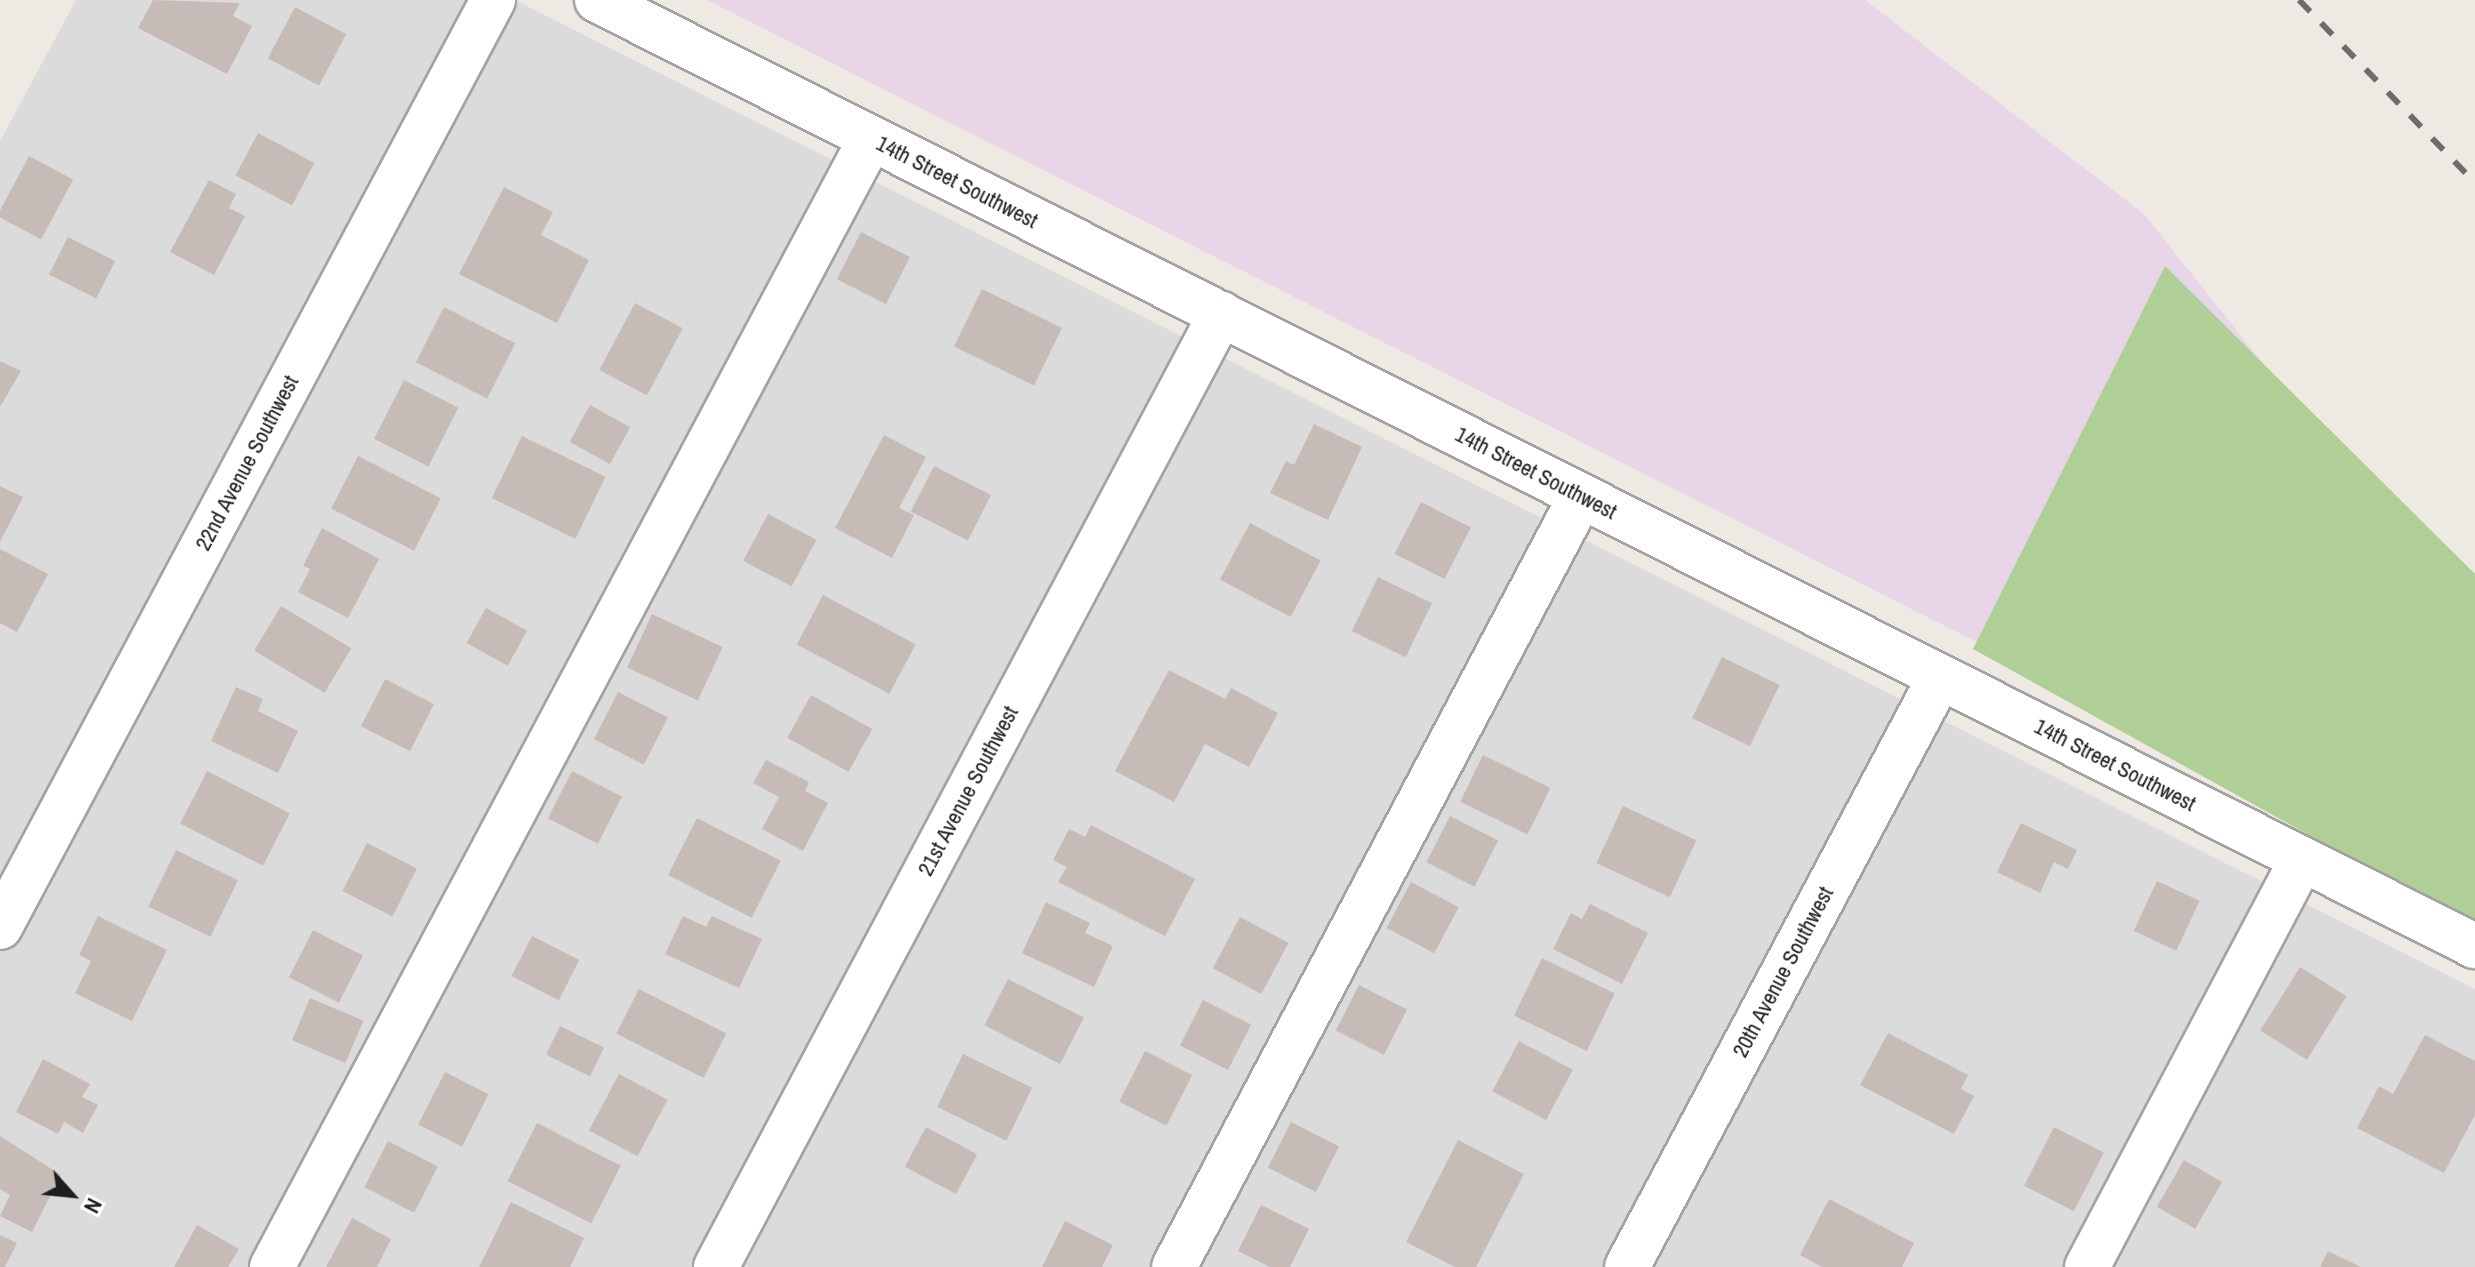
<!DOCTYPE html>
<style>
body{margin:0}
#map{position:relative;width:2475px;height:1267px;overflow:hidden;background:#efe9e3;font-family:"Archivo Narrow",sans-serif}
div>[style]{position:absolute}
.residential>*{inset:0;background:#dcdbdb}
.industrial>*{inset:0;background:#e8d5e7}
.forest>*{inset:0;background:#b0cf97}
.building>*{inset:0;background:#c7bbb7;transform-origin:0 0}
.roads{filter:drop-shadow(2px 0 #a2a2a2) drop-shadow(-2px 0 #a2a2a2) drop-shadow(0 2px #a2a2a2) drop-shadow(0 -2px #a2a2a2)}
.minor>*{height:44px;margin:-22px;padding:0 22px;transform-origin:22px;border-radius:22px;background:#fff}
.rail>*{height:6px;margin-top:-3px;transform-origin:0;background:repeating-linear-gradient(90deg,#6c6c6c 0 16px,transparent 0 32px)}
span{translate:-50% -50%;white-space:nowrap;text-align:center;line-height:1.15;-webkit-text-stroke:6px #fff;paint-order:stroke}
.street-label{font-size:22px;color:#1e1e1e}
.north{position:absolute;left:32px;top:1155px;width:80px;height:80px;-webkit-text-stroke:6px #fff;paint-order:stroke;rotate:117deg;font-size:22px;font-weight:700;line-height:32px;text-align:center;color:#1e1e1e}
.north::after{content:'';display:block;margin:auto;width:28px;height:36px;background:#1e1e1e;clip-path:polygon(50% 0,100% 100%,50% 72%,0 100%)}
</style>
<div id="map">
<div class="residential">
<div style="clip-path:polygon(76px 0,515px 0,2475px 989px,2475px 1267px,0 1267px,0 141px)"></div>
</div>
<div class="industrial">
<div style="clip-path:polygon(707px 0,1865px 0,2144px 214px,2475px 631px,2475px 894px)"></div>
</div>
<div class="forest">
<div style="clip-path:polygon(2165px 266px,2475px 574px,2475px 927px,1973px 649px)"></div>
</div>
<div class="building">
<div style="clip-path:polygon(153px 0,240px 3px,233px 16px,252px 26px,227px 74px,138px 28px)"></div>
<div style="left:295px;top:7px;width:58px;height:58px;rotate:28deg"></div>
<div style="left:258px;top:133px;width:64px;height:48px;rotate:28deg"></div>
<div style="left:29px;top:156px;width:50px;height:68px;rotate:28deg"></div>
<div style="clip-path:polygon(209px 180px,236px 194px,229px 208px,245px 216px,214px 275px,170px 252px)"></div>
<div style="clip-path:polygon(504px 187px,553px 212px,541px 235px,589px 260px,557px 323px,459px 274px)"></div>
<div style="left:861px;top:232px;width:55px;height:53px;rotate:27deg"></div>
<div style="left:68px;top:237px;width:53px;height:42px;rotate:27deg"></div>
<div style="left:982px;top:289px;width:89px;height:64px;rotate:26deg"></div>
<div style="left:635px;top:303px;width:54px;height:76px;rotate:28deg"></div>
<div style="left:444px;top:307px;width:80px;height:62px;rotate:27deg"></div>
<div style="clip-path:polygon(0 361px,21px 371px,0 407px)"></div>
<div style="left:404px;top:380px;width:61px;height:66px;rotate:27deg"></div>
<div style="left:590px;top:405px;width:46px;height:42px;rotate:29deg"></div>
<div style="clip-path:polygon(1314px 424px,1362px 447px,1328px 520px,1270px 493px,1286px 461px,1294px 465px)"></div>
<div style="clip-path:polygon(884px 435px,926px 457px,899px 508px,914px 515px,892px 558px,835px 528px)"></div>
<div style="left:522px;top:436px;width:93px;height:69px;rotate:26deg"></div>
<div style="left:358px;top:456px;width:93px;height:59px;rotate:27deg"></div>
<div style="left:934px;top:466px;width:64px;height:51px;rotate:27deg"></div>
<div style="clip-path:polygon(0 486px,23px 497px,0 542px)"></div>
<div style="left:1421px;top:502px;width:56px;height:58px;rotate:27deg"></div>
<div style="left:768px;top:514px;width:55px;height:53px;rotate:28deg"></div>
<div style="left:1250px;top:523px;width:80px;height:64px;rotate:28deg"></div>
<div style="clip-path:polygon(322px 528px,379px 559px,348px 618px,298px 592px,310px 569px,303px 566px)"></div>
<div style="clip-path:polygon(0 549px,48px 574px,17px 632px,0 623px)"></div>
<div style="left:1378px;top:577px;width:60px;height:60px;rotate:26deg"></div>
<div style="left:823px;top:595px;width:105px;height:56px;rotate:28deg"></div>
<div style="left:281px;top:606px;width:82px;height:52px;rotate:31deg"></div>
<div style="left:486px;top:608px;width:47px;height:40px;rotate:29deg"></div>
<div style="left:652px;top:614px;width:78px;height:59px;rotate:25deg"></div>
<div style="left:1722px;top:657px;width:64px;height:68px;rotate:26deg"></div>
<div style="clip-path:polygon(1169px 670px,1225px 699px,1231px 688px,1278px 713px,1249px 767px,1205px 744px,1174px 802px,1115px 771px)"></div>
<div style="left:385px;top:679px;width:55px;height:53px;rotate:27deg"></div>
<div style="clip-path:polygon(236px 687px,263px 699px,258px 711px,298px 731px,278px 773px,211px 741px)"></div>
<div style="left:618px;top:692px;width:56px;height:53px;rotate:27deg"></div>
<div style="left:811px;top:695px;width:70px;height:49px;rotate:29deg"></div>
<div style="left:1483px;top:755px;width:75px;height:52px;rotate:26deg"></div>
<div style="clip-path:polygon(766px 760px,809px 782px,805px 791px,828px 803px,803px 851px,762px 829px,779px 797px,753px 783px)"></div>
<div style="left:207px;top:771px;width:93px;height:59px;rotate:27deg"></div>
<div style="left:572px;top:771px;width:56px;height:53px;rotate:27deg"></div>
<div style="left:1623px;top:806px;width:81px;height:63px;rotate:25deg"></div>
<div style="left:1450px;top:816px;width:54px;height:52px;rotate:27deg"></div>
<div style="left:697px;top:818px;width:94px;height:64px;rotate:27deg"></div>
<div style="clip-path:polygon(2021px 823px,2077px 850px,2068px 869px,2054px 862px,2040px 893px,1997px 872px)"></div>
<div style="clip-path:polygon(1091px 825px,1195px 879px,1165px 936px,1058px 882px,1067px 867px,1053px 860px,1069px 829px,1085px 837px)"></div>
<div style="left:367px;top:843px;width:56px;height:54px;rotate:27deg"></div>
<div style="left:176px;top:850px;width:69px;height:63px;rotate:26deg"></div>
<div style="left:2157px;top:881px;width:47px;height:55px;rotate:25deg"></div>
<div style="left:1411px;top:882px;width:54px;height:52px;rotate:28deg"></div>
<div style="clip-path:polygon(1046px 902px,1090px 923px,1085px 933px,1113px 946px,1094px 987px,1022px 953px)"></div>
<div style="clip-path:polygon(1590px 904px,1648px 933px,1622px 984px,1553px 949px,1571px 913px,1582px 919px)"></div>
<div style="clip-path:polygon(98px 916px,167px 950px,132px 1021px,75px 993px,91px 961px,79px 955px)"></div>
<div style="clip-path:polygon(683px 916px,706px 927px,712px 916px,762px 939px,739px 988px,665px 954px)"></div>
<div style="left:1240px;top:917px;width:55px;height:58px;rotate:28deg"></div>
<div style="left:313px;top:930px;width:56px;height:53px;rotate:27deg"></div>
<div style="left:532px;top:936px;width:53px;height:45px;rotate:27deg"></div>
<div style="left:1542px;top:958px;width:81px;height:64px;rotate:26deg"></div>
<div style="left:2300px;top:967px;width:55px;height:75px;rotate:32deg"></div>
<div style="left:1008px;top:979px;width:85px;height:52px;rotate:27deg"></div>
<div style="left:1359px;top:985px;width:54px;height:51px;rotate:27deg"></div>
<div style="left:639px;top:989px;width:98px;height:50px;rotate:27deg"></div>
<div style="left:310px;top:998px;width:58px;height:46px;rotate:23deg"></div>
<div style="left:1203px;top:1000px;width:54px;height:51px;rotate:27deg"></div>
<div style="left:560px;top:1026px;width:49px;height:32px;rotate:26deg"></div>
<div style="clip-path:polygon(1888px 1033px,1968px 1075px,1961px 1089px,1974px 1096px,1954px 1134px,1860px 1085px)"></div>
<div style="clip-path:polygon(2425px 1035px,2475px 1061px,2475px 1115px,2444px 1173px,2357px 1128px,2379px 1086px,2393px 1094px)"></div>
<div style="left:1519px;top:1041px;width:61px;height:57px;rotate:28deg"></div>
<div style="left:1145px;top:1051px;width:53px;height:57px;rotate:27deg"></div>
<div style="left:963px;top:1054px;width:77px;height:59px;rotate:26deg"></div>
<div style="clip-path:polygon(43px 1059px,90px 1084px,82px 1097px,98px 1105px,83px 1133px,64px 1122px,58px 1134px,16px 1112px)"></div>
<div style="left:445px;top:1072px;width:49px;height:59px;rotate:27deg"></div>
<div style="left:619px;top:1074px;width:55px;height:64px;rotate:28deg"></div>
<div style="left:1291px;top:1122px;width:54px;height:51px;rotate:27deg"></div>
<div style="left:537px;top:1123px;width:94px;height:65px;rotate:27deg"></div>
<div style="left:926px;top:1127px;width:58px;height:45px;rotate:28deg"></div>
<div style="left:2054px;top:1127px;width:56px;height:66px;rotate:27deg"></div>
<div style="clip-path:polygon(0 1136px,61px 1175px,32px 1232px,0 1216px,10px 1195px,0 1189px)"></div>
<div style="clip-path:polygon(1458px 1140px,1524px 1174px,1476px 1267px,1455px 1267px,1406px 1242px)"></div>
<div style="left:388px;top:1141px;width:56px;height:52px;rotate:27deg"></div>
<div style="left:2184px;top:1160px;width:44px;height:54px;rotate:30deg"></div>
<div style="clip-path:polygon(1829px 1199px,1914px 1243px,1902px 1267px,1822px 1267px,1800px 1255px)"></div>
<div style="clip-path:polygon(511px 1202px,584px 1238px,570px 1267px,479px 1267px)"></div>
<div style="clip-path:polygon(1261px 1205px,1309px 1229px,1290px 1267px,1270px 1267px,1238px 1251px)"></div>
<div style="clip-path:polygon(352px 1218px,391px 1239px,377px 1267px,326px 1267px)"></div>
<div style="clip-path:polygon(1065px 1221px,1113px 1245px,1102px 1267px,1042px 1267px)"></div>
<div style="clip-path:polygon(197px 1225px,239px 1249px,228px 1267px,174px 1267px)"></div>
<div style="clip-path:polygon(0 1235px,17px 1243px,5px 1267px,0 1267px)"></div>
<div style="clip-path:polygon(2328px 1251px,2361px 1267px,2320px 1267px)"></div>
</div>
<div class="roads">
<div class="minor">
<div style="left:597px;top:0;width:2103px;rotate:26.74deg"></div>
<div style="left:0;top:927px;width:1050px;rotate:-61.99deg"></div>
<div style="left:272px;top:1267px;width:1278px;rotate:-62.05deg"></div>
<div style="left:716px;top:1267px;width:1079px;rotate:-62.08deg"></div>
<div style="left:1174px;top:1267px;width:872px;rotate:-62.17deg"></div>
<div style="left:1627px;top:1267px;width:668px;rotate:-62.05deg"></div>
<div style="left:2087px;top:1267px;width:461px;rotate:-62.2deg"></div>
</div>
</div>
<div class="rail">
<div style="left:2299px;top:0;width:254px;rotate:46.1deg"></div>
</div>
<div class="street-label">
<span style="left:957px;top:182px;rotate:27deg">14th Street Southwest</span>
<span style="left:247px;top:463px;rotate:-62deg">22nd Avenue Southwest</span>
<span style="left:1536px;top:473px;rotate:27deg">14th Street Southwest</span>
<span style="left:2115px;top:765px;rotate:27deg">14th Street Southwest</span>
<span style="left:968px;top:791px;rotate:-62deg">21st Avenue Southwest</span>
<span style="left:1783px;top:972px;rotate:-62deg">20th Avenue Southwest</span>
</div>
<div class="north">N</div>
</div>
